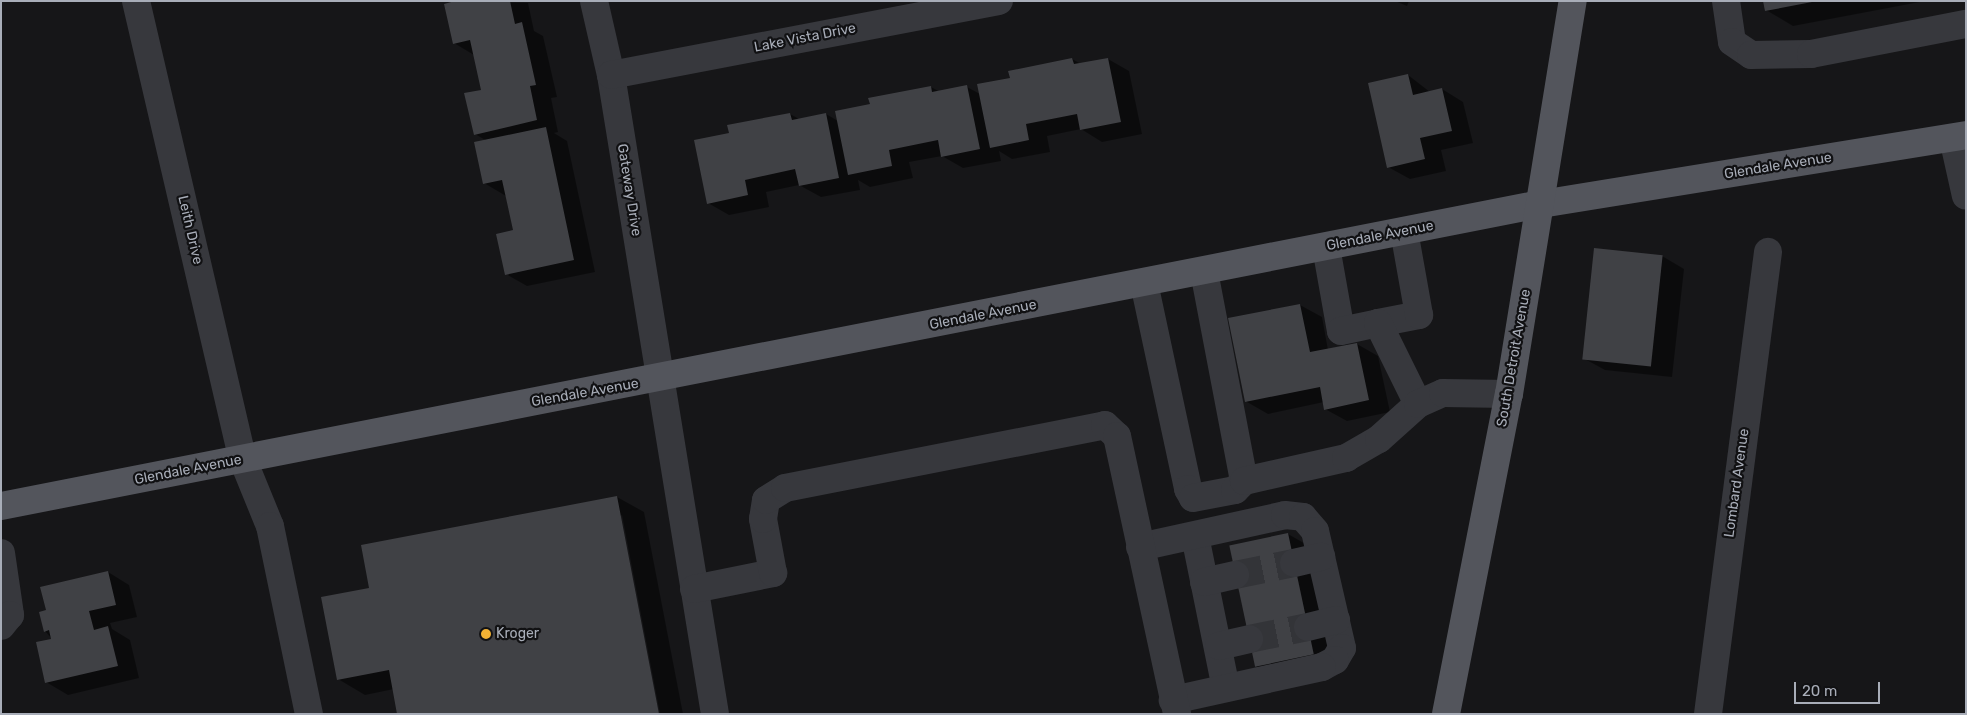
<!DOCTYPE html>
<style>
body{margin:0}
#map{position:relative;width:1967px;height:715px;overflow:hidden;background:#161618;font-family:Rubik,sans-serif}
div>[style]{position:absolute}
.shadow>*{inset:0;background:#0007}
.building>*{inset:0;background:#404145;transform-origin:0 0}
.minor-tunnel>*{height:28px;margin-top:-14px;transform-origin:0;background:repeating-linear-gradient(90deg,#333438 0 28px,transparent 0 42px)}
.minor>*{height:28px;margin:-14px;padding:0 14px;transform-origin:14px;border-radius:14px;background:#37383d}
.major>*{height:28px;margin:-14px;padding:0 14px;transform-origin:14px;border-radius:14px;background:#53555c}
.dots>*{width:14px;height:14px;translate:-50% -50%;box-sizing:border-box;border:2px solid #111113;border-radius:50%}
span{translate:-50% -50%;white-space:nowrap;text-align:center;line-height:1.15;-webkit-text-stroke:4.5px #111113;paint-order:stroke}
.street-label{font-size:14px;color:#a8adb8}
.poi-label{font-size:14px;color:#a8adb8}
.left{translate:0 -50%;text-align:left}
.frame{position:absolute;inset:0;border:2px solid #a8adb8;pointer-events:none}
.scale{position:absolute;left:1794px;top:682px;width:86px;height:22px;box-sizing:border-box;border:2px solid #a8adb8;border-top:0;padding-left:6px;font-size:15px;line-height:18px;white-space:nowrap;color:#a8adb8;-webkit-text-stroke:4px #111113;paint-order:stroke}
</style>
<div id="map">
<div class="shadow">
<div style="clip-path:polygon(457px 1px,528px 3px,534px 31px,543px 36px,557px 97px,551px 98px,558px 132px,554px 133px,567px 141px,595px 272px,527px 286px,506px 274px,514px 231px,506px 196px,484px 183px,487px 141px,475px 134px,483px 91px,474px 55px,454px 43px)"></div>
<div style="clip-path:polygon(1395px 1px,1409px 1px,1407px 6px)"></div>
<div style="clip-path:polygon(1764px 1px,1925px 1px,1793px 26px,1766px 10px)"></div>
<div style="clip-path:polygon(1072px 59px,1081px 64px,1108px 59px,1129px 71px,1142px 134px,1102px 142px,1081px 129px,1047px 136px,1050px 152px,1012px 159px,999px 151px,1001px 161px,963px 168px,942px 156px,909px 162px,913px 178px,870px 187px,858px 180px,860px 190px,821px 197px,799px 185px,766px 192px,769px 207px,729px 215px,708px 203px,730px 134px,790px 114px,799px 119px,826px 114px,838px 121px,871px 105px,870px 99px,931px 87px,940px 92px,967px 87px,980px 94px,1011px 79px)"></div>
<div style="clip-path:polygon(1408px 75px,1430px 92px,1442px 89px,1463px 102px,1473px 143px,1441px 150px,1446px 171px,1410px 179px,1388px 167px)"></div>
<div style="clip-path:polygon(1662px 256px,1684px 269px,1672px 377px,1605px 370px,1583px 358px)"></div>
<div style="clip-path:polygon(1300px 305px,1322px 317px,1328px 350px,1357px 344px,1378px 356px,1390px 412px,1347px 421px,1325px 409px,1324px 402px,1268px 414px,1247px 402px,1229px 319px)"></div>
<div style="clip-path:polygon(617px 497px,644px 512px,683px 714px,660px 714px,622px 515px,394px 689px,365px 695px,338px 679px,370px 589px)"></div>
<div style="clip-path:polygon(1288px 534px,1309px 546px,1334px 666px,1277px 678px,1256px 666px)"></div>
<div style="clip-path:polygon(108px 572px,129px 585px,137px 617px,110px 623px,112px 629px,130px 640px,139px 678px,68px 695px,46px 682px,53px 640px,45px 631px,47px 611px)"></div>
</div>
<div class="building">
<div style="clip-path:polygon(455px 1px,510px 1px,515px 24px,522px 22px,536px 85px,530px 86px,537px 120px,474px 135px,464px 93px,481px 90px,470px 40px,453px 44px,444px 4px)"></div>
<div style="clip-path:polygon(1763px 1px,1812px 1px,1812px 2px,1765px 11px)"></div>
<div style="clip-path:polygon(1072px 58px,1074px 64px,1108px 58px,1121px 122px,1080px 130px,1077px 114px,1026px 124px,1029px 140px,990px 148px,977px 84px,1010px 78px,1008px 71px)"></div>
<div style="clip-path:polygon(1408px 74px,1413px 95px,1442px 88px,1452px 131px,1420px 138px,1425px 159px,1387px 168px,1368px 83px)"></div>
<div style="clip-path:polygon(967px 85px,980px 149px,941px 157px,938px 140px,889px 150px,892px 166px,848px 175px,835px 111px,870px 104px,868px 98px,931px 86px,932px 92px)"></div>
<div style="clip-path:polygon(790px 113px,792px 120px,826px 113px,839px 178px,799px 186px,795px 169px,745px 180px,748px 195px,707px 204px,694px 140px,729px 133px,727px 125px)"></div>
<div style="clip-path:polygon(546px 127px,574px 260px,505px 275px,496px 234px,513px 230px,502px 180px,483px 184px,474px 142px)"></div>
<div style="left:1594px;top:248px;width:69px;height:112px;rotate:6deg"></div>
<div style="clip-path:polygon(1300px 304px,1310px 352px,1357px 343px,1369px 400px,1324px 410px,1320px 387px,1245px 402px,1228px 318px)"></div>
<div style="clip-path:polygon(617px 496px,659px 714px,397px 714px,389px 670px,337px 680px,321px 597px,369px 588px,361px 545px)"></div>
<div style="left:1288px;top:533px;width:124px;height:60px;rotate:78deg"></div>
<div style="clip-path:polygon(108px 571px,116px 605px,89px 611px,94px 630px,108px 626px,118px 666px,45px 683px,36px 642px,51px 639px,49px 630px,44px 632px,39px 612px,46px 610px,40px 587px)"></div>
</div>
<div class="minor-tunnel">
<div style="left:1235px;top:575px;width:60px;rotate:-11.5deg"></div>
<div style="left:1249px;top:639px;width:60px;rotate:-11.5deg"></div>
</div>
<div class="minor">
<div style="left:136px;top:1px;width:471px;rotate:76.9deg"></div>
<div style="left:243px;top:460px;width:71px;rotate:67.8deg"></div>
<div style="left:270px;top:526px;width:192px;rotate:78.3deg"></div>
<div style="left:594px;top:1px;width:76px;rotate:77.1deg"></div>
<div style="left:611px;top:75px;width:647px;rotate:80.76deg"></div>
<div style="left:1726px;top:1px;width:41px;rotate:81.7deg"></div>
<div style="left:1732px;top:42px;width:23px;rotate:34deg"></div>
<div style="left:1751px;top:55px;width:60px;rotate:-1deg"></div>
<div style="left:1811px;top:54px;width:158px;rotate:-11deg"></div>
<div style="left:611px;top:75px;width:395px;rotate:-10.8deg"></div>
<div style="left:1953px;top:138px;width:59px;rotate:77.4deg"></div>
<div style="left:1326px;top:247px;width:85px;rotate:79.9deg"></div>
<div style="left:1341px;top:331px;width:38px;rotate:-12deg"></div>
<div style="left:1378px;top:323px;width:42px;rotate:-11deg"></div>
<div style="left:1419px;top:315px;width:85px;rotate:-100.1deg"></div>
<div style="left:1144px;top:283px;width:211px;rotate:77.9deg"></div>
<div style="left:1188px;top:489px;width:10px;rotate:61deg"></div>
<div style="left:1193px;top:498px;width:43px;rotate:-10.8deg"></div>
<div style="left:1235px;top:490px;width:13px;rotate:-45deg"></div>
<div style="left:1244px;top:481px;width:214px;rotate:-100.8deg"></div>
<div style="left:1378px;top:323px;width:90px;rotate:63.7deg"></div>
<div style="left:1244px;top:481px;width:105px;rotate:-12.7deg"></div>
<div style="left:1346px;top:458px;width:38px;rotate:-30deg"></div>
<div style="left:1379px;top:439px;width:52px;rotate:-41.9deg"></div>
<div style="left:1418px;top:404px;width:27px;rotate:-24deg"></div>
<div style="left:1443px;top:393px;width:66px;rotate:0.9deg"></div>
<div style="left:1195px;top:536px;width:155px;rotate:78.5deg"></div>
<div style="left:1140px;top:547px;width:148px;rotate:-12.4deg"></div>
<div style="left:1285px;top:515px;width:18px;rotate:6deg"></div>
<div style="left:1303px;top:517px;width:18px;rotate:49deg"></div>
<div style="left:1315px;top:531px;width:120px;rotate:77deg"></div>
<div style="left:1342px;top:648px;width:14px;rotate:120deg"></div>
<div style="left:1335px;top:660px;width:15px;rotate:152deg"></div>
<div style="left:1322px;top:667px;width:153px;rotate:167.5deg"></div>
<div style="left:1px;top:553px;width:63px;rotate:81.7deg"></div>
<div style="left:10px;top:615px;width:14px;rotate:129deg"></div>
<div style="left:1294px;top:563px;width:28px;rotate:-13deg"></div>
<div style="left:1204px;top:582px;width:32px;rotate:-13deg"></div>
<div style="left:694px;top:589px;width:81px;rotate:-11.4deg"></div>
<div style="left:773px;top:573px;width:55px;rotate:-100.5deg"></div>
<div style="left:763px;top:519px;width:19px;rotate:-81deg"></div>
<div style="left:766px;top:500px;width:22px;rotate:-32deg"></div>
<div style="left:785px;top:488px;width:326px;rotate:-11.1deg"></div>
<div style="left:1105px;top:425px;width:16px;rotate:43deg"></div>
<div style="left:1117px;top:436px;width:284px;rotate:77.8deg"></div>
<div style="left:1308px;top:627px;width:29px;rotate:-14deg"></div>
<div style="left:1219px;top:646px;width:31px;rotate:-13deg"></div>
<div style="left:1708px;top:714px;width:466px;rotate:-82.6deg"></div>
</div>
<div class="major">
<div style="left:1px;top:506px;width:1569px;rotate:-11.1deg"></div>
<div style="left:1541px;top:204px;width:431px;rotate:-9.2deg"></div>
<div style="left:1446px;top:714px;width:326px;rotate:-78.9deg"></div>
<div style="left:1509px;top:394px;width:398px;rotate:-80.8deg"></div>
</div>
<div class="dots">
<div style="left:486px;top:634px;background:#f2b134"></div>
</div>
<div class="street-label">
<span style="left:805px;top:38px;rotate:-11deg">Lake Vista Drive</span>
<span style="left:1778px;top:166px;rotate:-9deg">Glendale Avenue</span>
<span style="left:629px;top:190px;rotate:81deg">Gateway Drive</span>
<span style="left:190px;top:230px;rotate:77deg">Leith Drive</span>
<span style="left:1380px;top:236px;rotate:-11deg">Glendale Avenue</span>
<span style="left:983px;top:315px;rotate:-11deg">Glendale Avenue</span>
<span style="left:1514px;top:358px;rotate:-80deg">South Detroit Avenue</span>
<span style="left:585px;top:393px;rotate:-10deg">Glendale Avenue</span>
<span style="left:188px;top:470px;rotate:-11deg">Glendale Avenue</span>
<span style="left:1737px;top:483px;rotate:-82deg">Lombard Avenue</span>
</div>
<div class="poi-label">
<span class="left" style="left:496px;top:634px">Kroger</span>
</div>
<div class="frame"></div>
<div class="scale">20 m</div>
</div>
